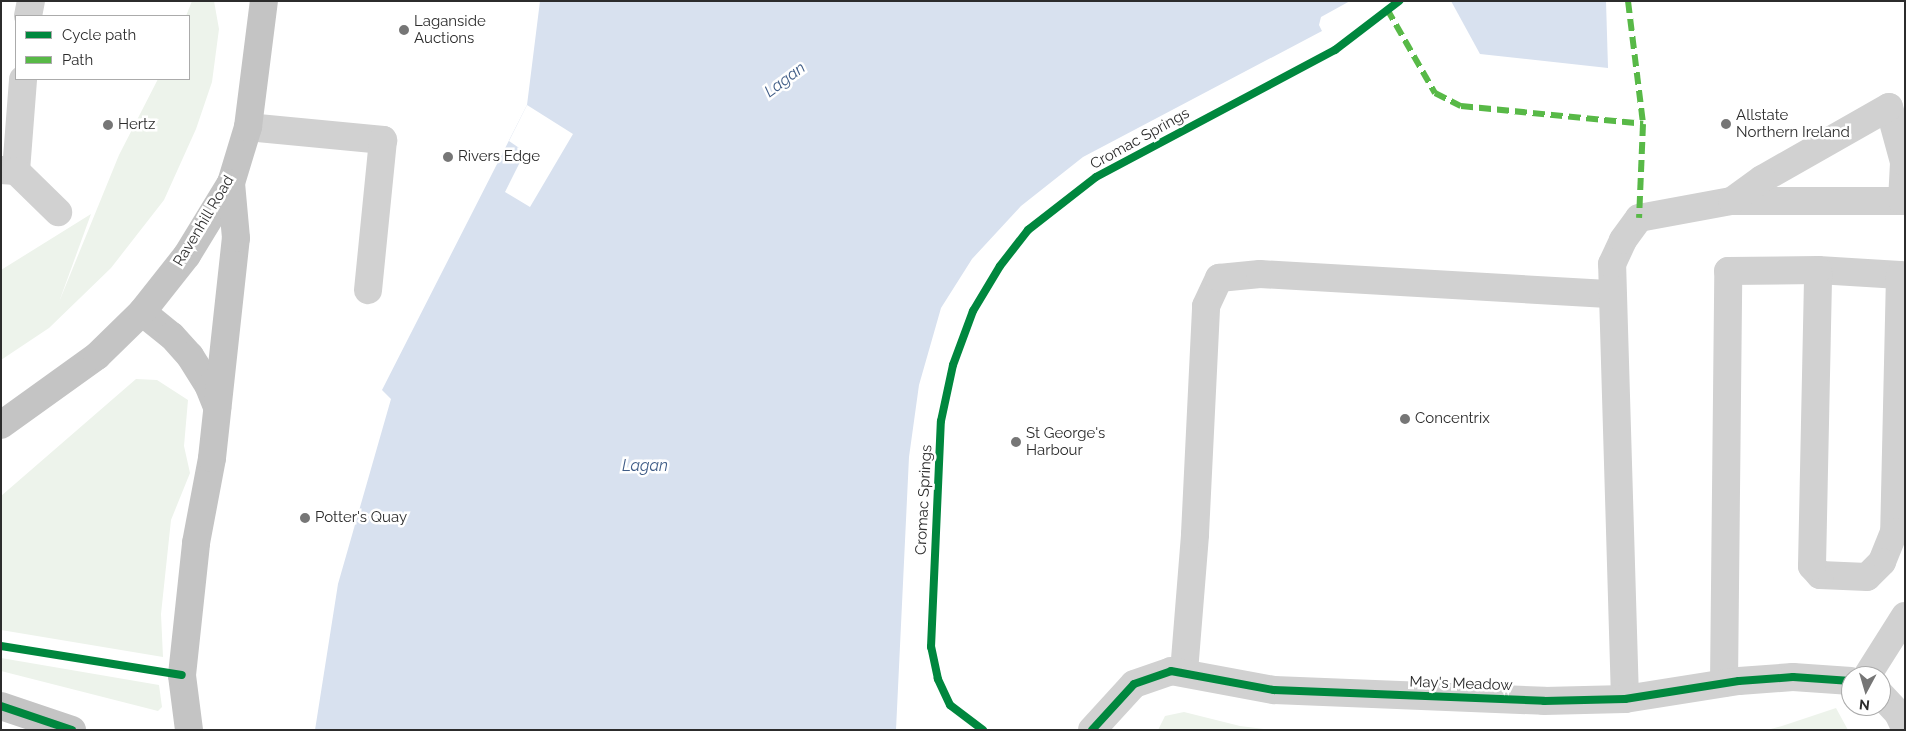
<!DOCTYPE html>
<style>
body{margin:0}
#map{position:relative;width:1906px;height:731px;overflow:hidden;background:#fff;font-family:Raleway,sans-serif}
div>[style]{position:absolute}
.green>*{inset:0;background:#edf3eb}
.water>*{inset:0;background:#d8e1ef}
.pier>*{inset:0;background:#fff}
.path>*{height:3px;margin-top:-1.5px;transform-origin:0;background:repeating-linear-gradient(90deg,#d1d1d1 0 2.5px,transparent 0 5px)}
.minor>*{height:28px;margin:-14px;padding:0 14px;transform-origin:14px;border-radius:14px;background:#d1d1d1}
.major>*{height:28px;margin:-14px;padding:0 14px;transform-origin:14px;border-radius:14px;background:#c4c4c4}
.quiet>*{height:6px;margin-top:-3px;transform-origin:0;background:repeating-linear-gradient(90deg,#58b947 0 12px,transparent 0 18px)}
.cycleway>*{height:8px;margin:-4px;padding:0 4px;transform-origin:4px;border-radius:4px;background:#00873e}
.dots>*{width:14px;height:14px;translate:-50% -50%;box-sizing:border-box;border:2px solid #fff;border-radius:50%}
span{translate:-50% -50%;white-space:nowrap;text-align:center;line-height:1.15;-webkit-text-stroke:5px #fff;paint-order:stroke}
.poi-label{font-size:15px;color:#2c2c2c}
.left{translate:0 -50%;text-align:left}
.street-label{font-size:15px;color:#2c2c2c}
.water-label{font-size:16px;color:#405d87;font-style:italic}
.frame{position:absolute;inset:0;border:2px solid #2c2c2c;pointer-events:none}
.legend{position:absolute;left:15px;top:15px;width:175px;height:65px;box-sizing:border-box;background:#fff;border:1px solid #ababab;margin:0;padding:6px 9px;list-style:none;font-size:15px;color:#2c2c2c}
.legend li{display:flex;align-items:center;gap:10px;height:25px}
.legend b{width:25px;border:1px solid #ababab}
.north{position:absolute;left:1841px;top:666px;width:50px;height:50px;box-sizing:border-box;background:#fff;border:1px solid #ababab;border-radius:50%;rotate:186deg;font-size:14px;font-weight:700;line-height:20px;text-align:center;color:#2c2c2c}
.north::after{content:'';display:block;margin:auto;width:18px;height:22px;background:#767676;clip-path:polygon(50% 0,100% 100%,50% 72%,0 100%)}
</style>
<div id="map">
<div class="green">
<div style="clip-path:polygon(192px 1px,214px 1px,219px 29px,212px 82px,196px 129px,164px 200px,111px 268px,49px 328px,1px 360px,1px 270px,91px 214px,59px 302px,119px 155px,158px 79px,189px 79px,189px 16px,186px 16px)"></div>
<div style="clip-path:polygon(136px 379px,157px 380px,188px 400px,184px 446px,190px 473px,171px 520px,161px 614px,163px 657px,1px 630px,1px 496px)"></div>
<div style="clip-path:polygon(1px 658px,159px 685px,162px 707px,158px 711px,1px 671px)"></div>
<div style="clip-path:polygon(1836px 708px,1848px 730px,1767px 730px,1782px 726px)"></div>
<div style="clip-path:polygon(1184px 712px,1240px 726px,1273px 730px,1158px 730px,1165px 716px)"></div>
</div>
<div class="water">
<div style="clip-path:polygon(540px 1px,1350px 1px,1321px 17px,1319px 25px,1322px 31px,1083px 157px,1021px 206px,972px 259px,941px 308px,919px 385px,909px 457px,896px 730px,315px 730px,338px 584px,391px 399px,382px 390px,527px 105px)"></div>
<div style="clip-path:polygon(1451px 1px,1606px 1px,1608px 68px,1480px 54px)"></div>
</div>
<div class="pier">
<div style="clip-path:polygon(527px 105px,573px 134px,530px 207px,505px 192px,525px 152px,509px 141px)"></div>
</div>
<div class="path">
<div style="left:1386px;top:730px;width:1px"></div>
</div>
<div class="minor">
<div style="left:28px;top:16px;width:15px;rotate:-79deg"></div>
<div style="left:248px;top:127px;width:136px;rotate:5.5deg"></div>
<div style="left:383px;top:140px;width:151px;rotate:95.7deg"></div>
<div style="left:1px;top:170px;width:15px;rotate:4deg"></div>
<div style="left:16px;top:171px;width:92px;rotate:-85.6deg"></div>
<div style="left:16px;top:171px;width:59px;rotate:44.3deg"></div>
<div style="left:1818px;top:270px;width:82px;rotate:3.5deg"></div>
<div style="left:1900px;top:275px;width:257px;rotate:91.3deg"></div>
<div style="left:1894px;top:532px;width:32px;rotate:112deg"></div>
<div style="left:1882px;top:562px;width:21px;rotate:135deg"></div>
<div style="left:1867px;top:577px;width:47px;rotate:-177.6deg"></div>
<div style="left:1820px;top:575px;width:12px;rotate:-132deg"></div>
<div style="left:1812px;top:566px;width:296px;rotate:-88.8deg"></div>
<div style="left:1184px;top:672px;width:138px;rotate:-85.4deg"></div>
<div style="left:1195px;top:534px;width:228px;rotate:-87.2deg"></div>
<div style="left:1206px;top:306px;width:31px;rotate:-65deg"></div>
<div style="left:1219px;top:278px;width:41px;rotate:-5.6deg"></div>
<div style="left:1260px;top:274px;width:353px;rotate:3.3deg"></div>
<div style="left:1867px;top:676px;width:71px;rotate:-57.7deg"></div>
<div style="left:1724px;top:683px;width:412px;rotate:-89.4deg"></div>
<div style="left:1728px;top:271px;width:90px;rotate:-0.6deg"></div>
<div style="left:1881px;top:695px;width:25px;rotate:47deg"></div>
<div style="left:1898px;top:713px;width:17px;rotate:65deg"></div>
<div style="left:1625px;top:699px;width:435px;rotate:-91.7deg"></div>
<div style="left:1612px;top:264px;width:26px;rotate:-65deg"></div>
<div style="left:1623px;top:240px;width:27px;rotate:-54deg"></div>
<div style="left:1639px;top:218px;width:95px;rotate:-10.4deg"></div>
<div style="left:1732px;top:201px;width:170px"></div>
<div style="left:1902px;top:201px;width:39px;rotate:-87deg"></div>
<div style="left:1904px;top:162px;width:57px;rotate:-105.3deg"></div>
<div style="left:1889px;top:107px;width:146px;rotate:150.4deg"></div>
<div style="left:1762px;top:179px;width:37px;rotate:144deg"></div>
<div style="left:1092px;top:730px;width:62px;rotate:-47.6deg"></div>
<div style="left:1134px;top:684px;width:39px;rotate:-19deg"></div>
<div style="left:1171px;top:671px;width:105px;rotate:10.5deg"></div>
<div style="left:1274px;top:690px;width:270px;rotate:2.3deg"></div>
<div style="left:1544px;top:701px;width:81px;rotate:-1.4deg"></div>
<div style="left:1625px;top:699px;width:115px;rotate:-9deg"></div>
<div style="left:1739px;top:681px;width:54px;rotate:-4.2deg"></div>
<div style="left:1793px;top:677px;width:58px;rotate:3.9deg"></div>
</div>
<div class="major">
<div style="left:142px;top:312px;width:38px;rotate:39deg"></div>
<div style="left:172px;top:336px;width:27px;rotate:48deg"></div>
<div style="left:190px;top:356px;width:36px;rotate:58deg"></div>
<div style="left:209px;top:387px;width:22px;rotate:68deg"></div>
<div style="left:1px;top:425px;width:118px;rotate:-35.7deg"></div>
<div style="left:97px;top:356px;width:63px;rotate:-44.4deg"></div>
<div style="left:142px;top:312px;width:73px;rotate:-51.7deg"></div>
<div style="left:187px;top:255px;width:84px;rotate:-58.6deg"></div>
<div style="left:231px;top:183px;width:59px;rotate:-73.1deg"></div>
<div style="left:248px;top:127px;width:127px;rotate:-82.8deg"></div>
<div style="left:1px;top:706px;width:75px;rotate:18.7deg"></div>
<div style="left:189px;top:730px;width:55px;rotate:-97.3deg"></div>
<div style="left:182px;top:675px;width:133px;rotate:-83.9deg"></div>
<div style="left:196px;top:543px;width:86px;rotate:-79.3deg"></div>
<div style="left:212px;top:458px;width:221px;rotate:-83.8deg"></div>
<div style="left:236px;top:238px;width:55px;rotate:-95.2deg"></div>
</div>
<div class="quiet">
<div style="left:1628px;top:1px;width:124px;rotate:83deg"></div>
<div style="left:1643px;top:124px;width:94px;rotate:92.4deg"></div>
<div style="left:1387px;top:9px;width:97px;rotate:60.3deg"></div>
<div style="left:1435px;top:93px;width:29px;rotate:27deg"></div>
<div style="left:1461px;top:106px;width:183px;rotate:5.6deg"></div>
</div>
<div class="cycleway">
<div style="left:1px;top:646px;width:183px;rotate:9.1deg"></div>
<div style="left:1px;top:706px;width:75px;rotate:18.7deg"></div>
<div style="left:983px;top:730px;width:41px;rotate:-142.9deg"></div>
<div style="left:950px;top:705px;width:29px;rotate:-115deg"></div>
<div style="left:938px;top:679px;width:33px;rotate:-102deg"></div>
<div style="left:931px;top:647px;width:226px;rotate:-87.5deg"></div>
<div style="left:941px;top:421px;width:57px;rotate:-77.9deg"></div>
<div style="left:953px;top:365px;width:58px;rotate:-69.7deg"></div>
<div style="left:973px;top:311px;width:52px;rotate:-59deg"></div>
<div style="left:1000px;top:266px;width:46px;rotate:-52.1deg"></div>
<div style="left:1028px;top:230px;width:86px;rotate:-37.9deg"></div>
<div style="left:1096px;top:177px;width:271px;rotate:-28deg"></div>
<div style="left:1335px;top:50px;width:81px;rotate:-37.4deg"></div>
<div style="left:1092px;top:730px;width:62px;rotate:-47.6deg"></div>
<div style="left:1134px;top:684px;width:39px;rotate:-19deg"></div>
<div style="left:1171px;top:671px;width:105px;rotate:10.5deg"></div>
<div style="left:1274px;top:690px;width:270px;rotate:2.3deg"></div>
<div style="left:1544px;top:701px;width:81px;rotate:-1.4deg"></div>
<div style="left:1625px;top:699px;width:115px;rotate:-9deg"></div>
<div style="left:1739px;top:681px;width:54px;rotate:-4.2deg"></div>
<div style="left:1793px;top:677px;width:58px;rotate:3.9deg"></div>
</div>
<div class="dots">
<div style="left:404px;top:30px;background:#767676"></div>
<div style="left:1726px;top:124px;background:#767676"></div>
<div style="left:108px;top:125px;background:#767676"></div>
<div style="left:448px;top:157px;background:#767676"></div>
<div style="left:1405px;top:419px;background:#767676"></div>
<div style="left:1016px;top:442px;background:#767676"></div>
<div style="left:305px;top:518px;background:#767676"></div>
</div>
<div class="poi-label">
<span class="left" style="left:414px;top:30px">Laganside<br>Auctions</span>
<span class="left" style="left:1736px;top:124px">Allstate<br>Northern Ireland</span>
<span class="left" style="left:118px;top:125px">Hertz</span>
<span class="left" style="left:458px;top:157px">Rivers Edge</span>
<span class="left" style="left:1415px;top:419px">Concentrix</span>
<span class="left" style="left:1026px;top:442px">St George's<br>Harbour</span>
<span class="left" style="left:315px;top:518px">Potter's Quay</span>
</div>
<div class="street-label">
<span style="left:1140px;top:139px;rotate:-29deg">Cromac Springs</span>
<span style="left:204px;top:221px;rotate:-59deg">Ravenhill Road</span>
<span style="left:924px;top:500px;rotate:-87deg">Cromac Springs</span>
<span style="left:1461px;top:684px;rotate:2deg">May's Meadow</span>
</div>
<div class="water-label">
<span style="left:785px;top:80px;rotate:-37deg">Lagan</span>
<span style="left:645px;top:466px">Lagan</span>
</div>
<div class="frame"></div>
<ul class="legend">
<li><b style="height:6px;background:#00873e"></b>Cycle path</li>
<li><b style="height:6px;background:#58b947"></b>Path</li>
</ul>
<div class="north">N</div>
</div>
